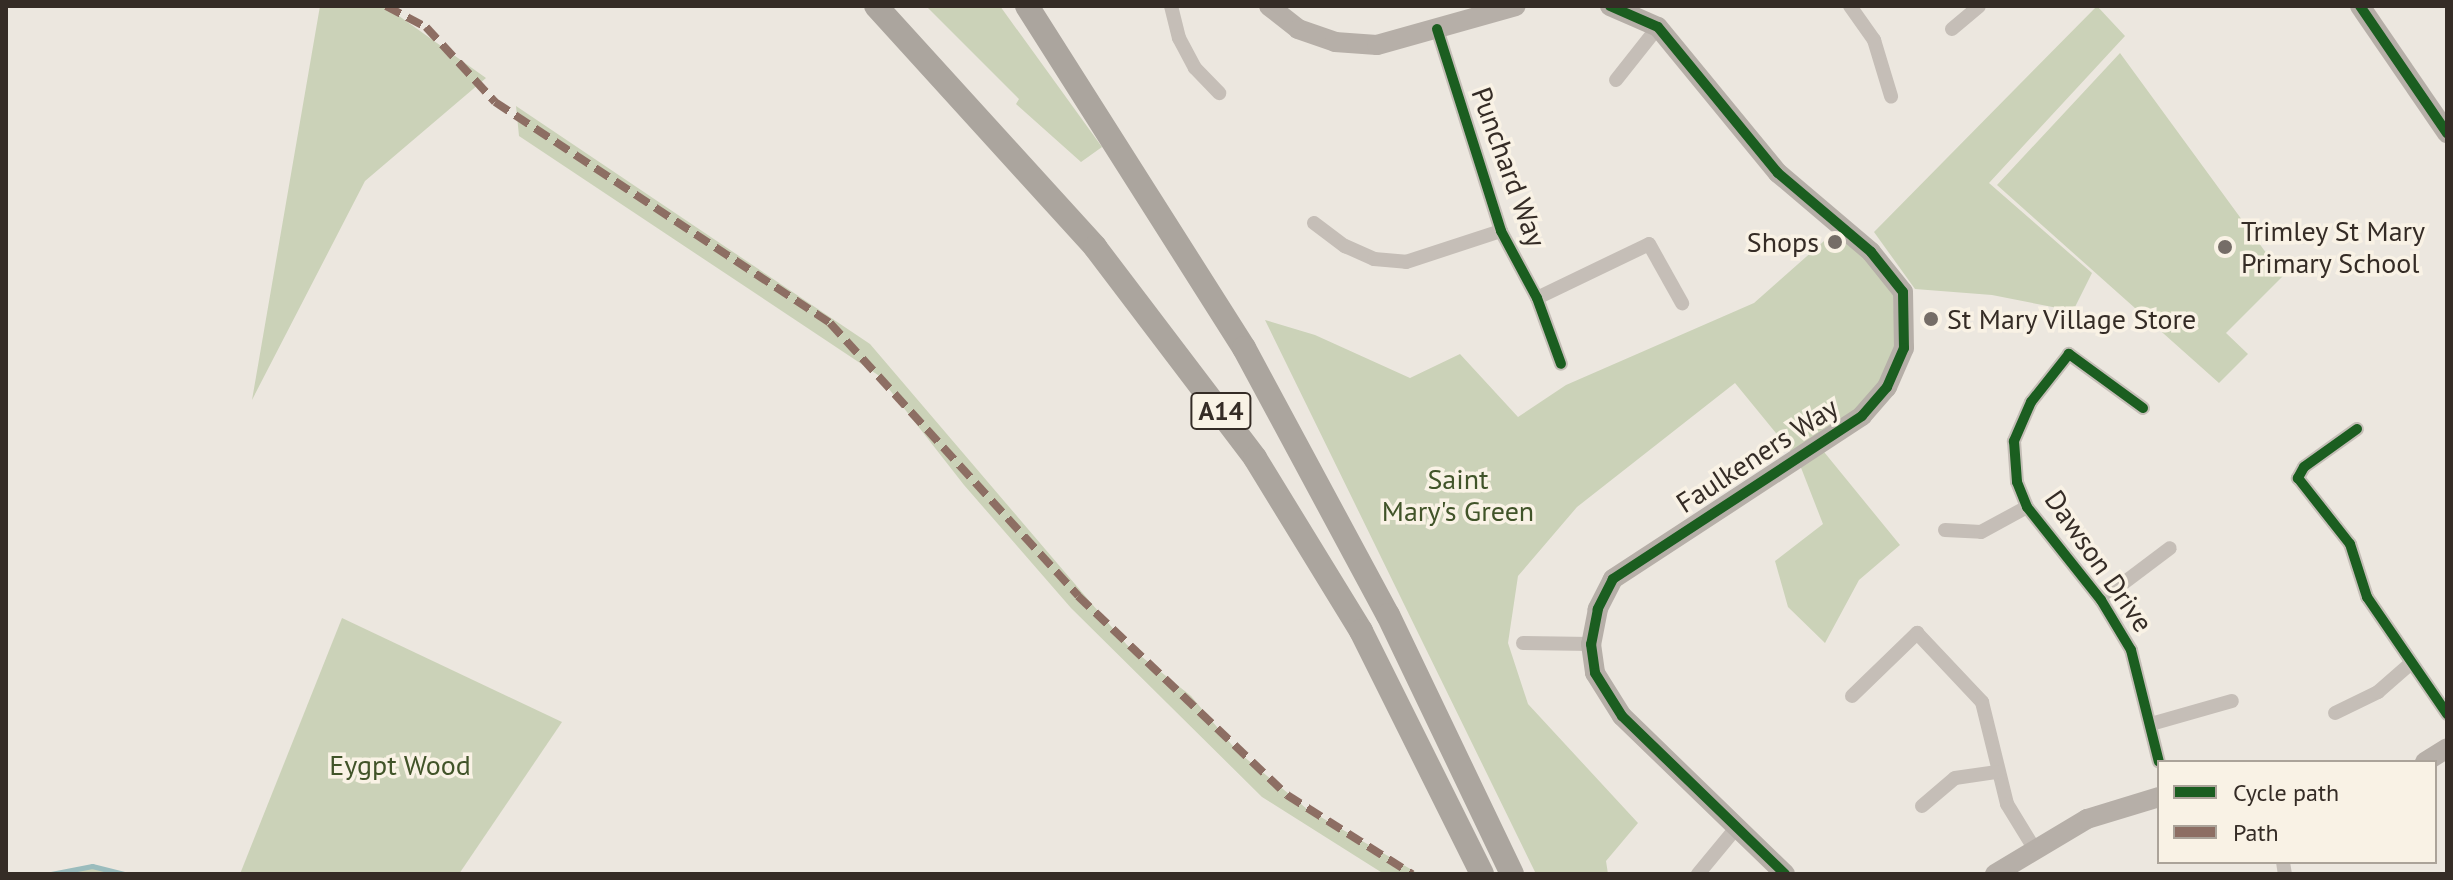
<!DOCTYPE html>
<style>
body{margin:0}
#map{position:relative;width:2453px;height:880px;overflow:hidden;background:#ece7df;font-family:"PT Sans",sans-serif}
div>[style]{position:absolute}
.green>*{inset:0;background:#cbd2b8}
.stream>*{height:5px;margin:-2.5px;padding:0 2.5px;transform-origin:2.5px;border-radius:2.5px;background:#9abcbd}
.street>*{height:14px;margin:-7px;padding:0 7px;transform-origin:7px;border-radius:7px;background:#c5beb7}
.secondary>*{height:20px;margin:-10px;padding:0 10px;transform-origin:10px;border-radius:10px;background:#b6afa8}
.highway>*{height:24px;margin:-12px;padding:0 12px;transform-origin:12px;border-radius:12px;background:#aba59e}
.quiet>*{height:8px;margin-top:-4px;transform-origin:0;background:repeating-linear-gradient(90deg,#8d6e63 0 16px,transparent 0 24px)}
.cycleway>*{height:10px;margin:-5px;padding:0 5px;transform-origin:5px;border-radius:5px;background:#1b5e20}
.dots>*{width:22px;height:22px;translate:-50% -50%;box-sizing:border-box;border:4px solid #f9f2e5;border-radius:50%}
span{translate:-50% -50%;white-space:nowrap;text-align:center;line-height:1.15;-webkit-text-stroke:7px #f9f2e5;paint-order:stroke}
.shield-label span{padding:2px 6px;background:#f9f2e5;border:2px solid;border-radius:6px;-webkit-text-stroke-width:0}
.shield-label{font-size:26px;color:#352c26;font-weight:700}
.street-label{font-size:28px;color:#352c26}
.poi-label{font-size:28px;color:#352c26}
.left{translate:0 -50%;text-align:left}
.right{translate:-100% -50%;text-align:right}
.park-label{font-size:28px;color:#415429}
.frame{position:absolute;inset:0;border:8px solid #352c26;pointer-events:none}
.legend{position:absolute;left:2157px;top:760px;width:280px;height:104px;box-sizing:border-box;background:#f9f2e5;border:2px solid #aba399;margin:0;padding:10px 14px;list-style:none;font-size:24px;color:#352c26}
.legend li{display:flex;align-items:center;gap:16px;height:40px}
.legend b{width:40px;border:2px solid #aba399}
</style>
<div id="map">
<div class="green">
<div style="clip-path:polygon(320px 6px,385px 6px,486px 78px,365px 181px,252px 400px)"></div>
<div style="clip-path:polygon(926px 6px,1000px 6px,1102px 147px,1081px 162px,1016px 104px,1019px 99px)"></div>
<div style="clip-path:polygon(2097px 6px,2125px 36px,1989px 183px,2092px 273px,2073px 311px,1992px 295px,1915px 289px,1874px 232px)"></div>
<div style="clip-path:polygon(2120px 53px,2283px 276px,2226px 333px,2248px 354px,2219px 383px,1997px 185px)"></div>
<div style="clip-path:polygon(516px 106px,870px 344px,1127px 645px,1191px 696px,1237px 751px,1307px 809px,1419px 874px,1384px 874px,1262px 797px,1071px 608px,964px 485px,878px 375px,519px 136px)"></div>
<div style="clip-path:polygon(1841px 226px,1892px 275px,1897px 367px,1820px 447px,1900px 545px,1859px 580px,1825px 643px,1788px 607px,1775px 561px,1823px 524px,1798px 460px,1735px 383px,1577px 507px,1518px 576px,1508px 643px,1528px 704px,1638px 823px,1606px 861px,1608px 874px,1536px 874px,1265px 320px,1315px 335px,1410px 378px,1460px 354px,1518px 417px,1566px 385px,1754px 303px)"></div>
<div style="clip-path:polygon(342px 618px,562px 722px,459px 874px,240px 874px)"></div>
<div style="clip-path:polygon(92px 866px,132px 874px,51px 874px)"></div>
</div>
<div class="stream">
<div style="left:51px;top:874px;width:42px;rotate:-11deg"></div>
<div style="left:92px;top:866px;width:34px;rotate:14deg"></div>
</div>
<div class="street">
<div style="left:1171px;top:6px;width:33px;rotate:76deg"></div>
<div style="left:1179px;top:38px;width:34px;rotate:62deg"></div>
<div style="left:1195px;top:68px;width:35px;rotate:46deg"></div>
<div style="left:1850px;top:6px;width:42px;rotate:54.8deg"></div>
<div style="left:1874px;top:40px;width:59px;rotate:73.1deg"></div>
<div style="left:1437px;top:29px;width:212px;rotate:72.4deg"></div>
<div style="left:1501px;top:231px;width:76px;rotate:61.8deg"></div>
<div style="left:1537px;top:298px;width:70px;rotate:70deg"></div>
<div style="left:1952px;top:29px;width:35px;rotate:-40deg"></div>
<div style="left:1616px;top:80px;width:68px;rotate:-51.6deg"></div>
<div style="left:1314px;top:223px;width:39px;rotate:37deg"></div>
<div style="left:1345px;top:246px;width:32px;rotate:24deg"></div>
<div style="left:1374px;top:259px;width:32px;rotate:5deg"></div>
<div style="left:1406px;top:262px;width:100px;rotate:-18.1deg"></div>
<div style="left:1537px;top:298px;width:124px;rotate:-25.7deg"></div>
<div style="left:1649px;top:244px;width:68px;rotate:60.8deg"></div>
<div style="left:2143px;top:408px;width:92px;rotate:-143.9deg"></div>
<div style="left:2069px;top:354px;width:61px;rotate:128.4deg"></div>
<div style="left:2031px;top:402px;width:43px;rotate:113.6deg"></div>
<div style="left:2014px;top:441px;width:41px;rotate:85.8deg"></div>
<div style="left:2017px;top:482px;width:27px;rotate:68deg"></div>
<div style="left:2027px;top:507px;width:119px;rotate:51.5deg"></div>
<div style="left:2101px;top:600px;width:58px;rotate:59deg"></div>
<div style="left:2131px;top:650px;width:115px;rotate:76deg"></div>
<div style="left:2357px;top:429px;width:65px;rotate:144.4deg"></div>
<div style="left:2304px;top:467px;width:13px;rotate:119deg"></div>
<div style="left:2298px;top:478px;width:84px;rotate:51.8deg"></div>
<div style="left:2350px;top:544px;width:56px;rotate:72.2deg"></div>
<div style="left:2367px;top:597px;width:142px;rotate:55.6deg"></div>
<div style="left:1945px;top:530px;width:36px;rotate:3deg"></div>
<div style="left:1981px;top:532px;width:52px;rotate:-28.5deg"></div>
<div style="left:2101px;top:600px;width:86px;rotate:-37deg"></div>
<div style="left:1523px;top:643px;width:68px;rotate:0.8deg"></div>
<div style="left:1852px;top:696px;width:91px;rotate:-44.1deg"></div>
<div style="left:1917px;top:633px;width:95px;rotate:46.7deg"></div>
<div style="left:1982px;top:702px;width:105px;rotate:76.2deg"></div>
<div style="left:2007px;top:804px;width:52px;rotate:58.5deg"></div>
<div style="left:2335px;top:713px;width:48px;rotate:-26deg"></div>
<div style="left:2378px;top:692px;width:41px;rotate:-41.1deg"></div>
<div style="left:2151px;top:724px;width:84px;rotate:-15.9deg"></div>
<div style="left:1922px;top:806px;width:43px;rotate:-40.3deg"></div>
<div style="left:1955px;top:778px;width:41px;rotate:-8.3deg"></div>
<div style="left:2283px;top:862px;width:12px;rotate:81deg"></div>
<div style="left:1698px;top:874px;width:60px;rotate:-50.4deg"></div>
</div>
<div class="secondary">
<div style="left:1269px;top:6px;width:37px;rotate:38deg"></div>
<div style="left:1298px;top:29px;width:39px;rotate:19deg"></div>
<div style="left:1335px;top:42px;width:42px;rotate:4.1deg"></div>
<div style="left:1377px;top:45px;width:144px;rotate:-15.7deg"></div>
<div style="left:1610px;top:6px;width:52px;rotate:23.6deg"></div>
<div style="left:1658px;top:27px;width:189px;rotate:50.6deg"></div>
<div style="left:1778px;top:173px;width:122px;rotate:40.3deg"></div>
<div style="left:1871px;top:252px;width:51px;rotate:51.3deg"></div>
<div style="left:1903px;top:292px;width:56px;rotate:89deg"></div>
<div style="left:1904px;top:348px;width:43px;rotate:113.6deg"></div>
<div style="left:1887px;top:387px;width:38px;rotate:131deg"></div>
<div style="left:1862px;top:416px;width:298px;rotate:146.8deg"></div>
<div style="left:1613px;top:579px;width:34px;rotate:117deg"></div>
<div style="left:1598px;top:609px;width:36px;rotate:101deg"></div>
<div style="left:1591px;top:644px;width:29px;rotate:82deg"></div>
<div style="left:1595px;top:673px;width:51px;rotate:57.9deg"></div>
<div style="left:1622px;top:716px;width:227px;rotate:44.1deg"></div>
<div style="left:2360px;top:6px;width:154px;rotate:55.6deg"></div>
<div style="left:2425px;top:762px;width:26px;rotate:-32deg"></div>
<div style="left:1995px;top:874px;width:107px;rotate:-30.9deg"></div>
<div style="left:2087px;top:819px;width:75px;rotate:-17deg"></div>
</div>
<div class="highway">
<div style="left:876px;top:6px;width:326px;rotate:47.7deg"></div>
<div style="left:1095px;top:247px;width:265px;rotate:52.8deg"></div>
<div style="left:1255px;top:458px;width:203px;rotate:58.5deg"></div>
<div style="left:1361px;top:631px;width:271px;rotate:63.5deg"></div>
<div style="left:1027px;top:6px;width:405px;rotate:57.6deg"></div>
<div style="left:1244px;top:348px;width:303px;rotate:61.7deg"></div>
<div style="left:1388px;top:615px;width:287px;rotate:64.4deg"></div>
</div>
<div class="quiet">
<div style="left:386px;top:6px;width:45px;rotate:27.7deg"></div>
<div style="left:426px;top:27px;width:102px;rotate:47.4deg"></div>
<div style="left:495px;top:102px;width:401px;rotate:33.4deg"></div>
<div style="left:830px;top:323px;width:369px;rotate:47.7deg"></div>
<div style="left:1078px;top:596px;width:289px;rotate:43.6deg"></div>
<div style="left:1287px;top:795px;width:148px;rotate:32.3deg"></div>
</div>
<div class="cycleway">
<div style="left:1610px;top:6px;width:52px;rotate:23.6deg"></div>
<div style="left:1658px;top:27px;width:189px;rotate:50.6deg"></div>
<div style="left:1778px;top:173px;width:122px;rotate:40.3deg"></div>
<div style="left:1871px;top:252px;width:51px;rotate:51.3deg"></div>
<div style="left:1903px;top:292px;width:56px;rotate:89deg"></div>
<div style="left:1904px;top:348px;width:43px;rotate:113.6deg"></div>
<div style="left:1887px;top:387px;width:38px;rotate:131deg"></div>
<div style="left:1862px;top:416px;width:298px;rotate:146.8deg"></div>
<div style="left:1613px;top:579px;width:34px;rotate:117deg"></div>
<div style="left:1598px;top:609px;width:36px;rotate:101deg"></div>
<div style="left:1591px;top:644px;width:29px;rotate:82deg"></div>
<div style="left:1595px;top:673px;width:51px;rotate:57.9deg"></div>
<div style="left:1622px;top:716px;width:227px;rotate:44.1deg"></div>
<div style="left:2360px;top:6px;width:154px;rotate:55.6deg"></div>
<div style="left:1437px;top:29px;width:212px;rotate:72.4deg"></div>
<div style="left:1501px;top:231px;width:76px;rotate:61.8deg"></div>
<div style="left:1537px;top:298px;width:70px;rotate:70deg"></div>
<div style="left:2143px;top:408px;width:92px;rotate:-143.9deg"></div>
<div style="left:2069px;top:354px;width:61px;rotate:128.4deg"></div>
<div style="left:2031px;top:402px;width:43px;rotate:113.6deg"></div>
<div style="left:2014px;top:441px;width:41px;rotate:85.8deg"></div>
<div style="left:2017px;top:482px;width:27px;rotate:68deg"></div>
<div style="left:2027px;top:507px;width:119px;rotate:51.5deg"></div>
<div style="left:2101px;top:600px;width:58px;rotate:59deg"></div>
<div style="left:2131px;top:650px;width:115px;rotate:76deg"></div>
<div style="left:2357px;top:429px;width:65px;rotate:144.4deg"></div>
<div style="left:2304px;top:467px;width:13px;rotate:119deg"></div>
<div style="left:2298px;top:478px;width:84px;rotate:51.8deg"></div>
<div style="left:2350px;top:544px;width:56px;rotate:72.2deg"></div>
<div style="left:2367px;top:597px;width:142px;rotate:55.6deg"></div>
</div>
<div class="dots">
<div style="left:1835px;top:242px;background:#756d67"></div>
<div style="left:2225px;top:247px;background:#756d67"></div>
<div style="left:1931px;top:319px;background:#756d67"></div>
</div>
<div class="shield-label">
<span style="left:1221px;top:411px">A14</span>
</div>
<div class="street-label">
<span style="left:1509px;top:167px;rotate:70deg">Punchard Way</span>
<span style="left:1757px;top:455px;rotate:-33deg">Faulkeners Way</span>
<span style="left:2099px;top:561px;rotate:55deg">Dawson Drive</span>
</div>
<div class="poi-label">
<span class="left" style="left:2241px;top:247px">Trimley St Mary<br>Primary School</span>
<span class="right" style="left:1819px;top:242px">Shops</span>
<span class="left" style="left:1947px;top:319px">St Mary Village Store</span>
</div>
<div class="park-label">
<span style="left:1458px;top:495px">Saint<br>Mary's Green</span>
<span style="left:400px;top:765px">Eygpt Wood</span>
</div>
<div class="frame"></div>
<ul class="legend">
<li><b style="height:10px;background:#1b5e20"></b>Cycle path</li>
<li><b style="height:10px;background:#8d6e63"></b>Path</li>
</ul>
</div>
